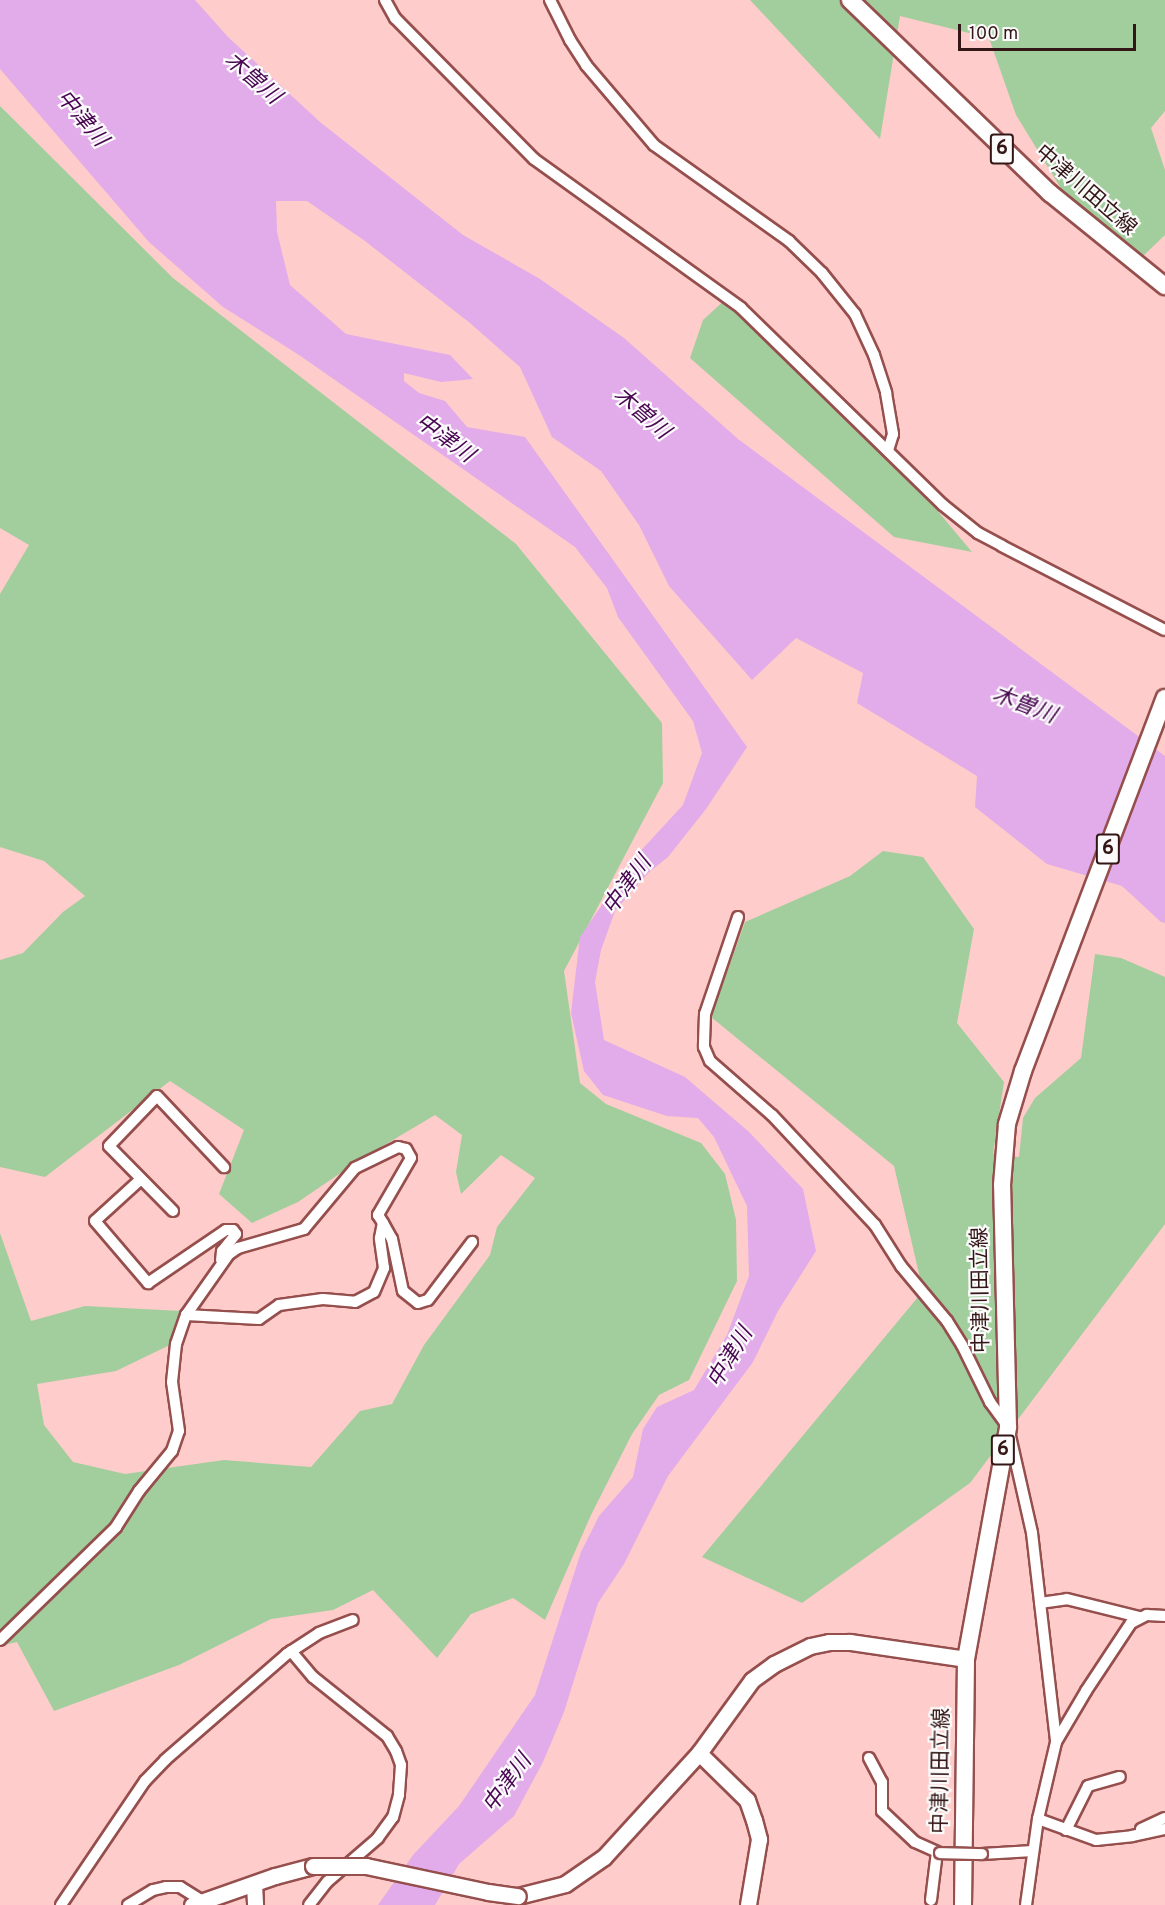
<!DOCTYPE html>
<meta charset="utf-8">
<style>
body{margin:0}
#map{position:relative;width:1165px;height:1905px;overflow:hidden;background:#feccca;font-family:Overpass,"Noto Sans JP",sans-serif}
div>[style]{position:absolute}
.green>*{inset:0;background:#a2ce9d}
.water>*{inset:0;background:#e1ace9}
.roads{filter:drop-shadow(2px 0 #954f4d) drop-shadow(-2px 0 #954f4d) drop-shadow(0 2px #954f4d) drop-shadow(0 -2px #954f4d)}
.street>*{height:10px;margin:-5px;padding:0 5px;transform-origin:5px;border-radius:5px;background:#fff}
.secondary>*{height:15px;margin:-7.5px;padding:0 7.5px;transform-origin:7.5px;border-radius:7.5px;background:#fff}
.primary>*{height:16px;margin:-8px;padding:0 8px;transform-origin:8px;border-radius:8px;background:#fff}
.bridges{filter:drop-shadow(2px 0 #954f4d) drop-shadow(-2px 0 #954f4d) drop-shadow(0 2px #954f4d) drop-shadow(0 -2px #954f4d)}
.street-bridge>*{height:10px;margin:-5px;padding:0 5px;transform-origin:5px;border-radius:5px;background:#fff}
.secondary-bridge>*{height:15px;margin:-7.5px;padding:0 7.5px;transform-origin:7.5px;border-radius:7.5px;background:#fff}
span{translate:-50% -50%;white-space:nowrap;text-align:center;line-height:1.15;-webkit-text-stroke:4.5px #fbfbfb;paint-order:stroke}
.shield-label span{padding:2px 4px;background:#fbfbfb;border:2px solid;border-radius:4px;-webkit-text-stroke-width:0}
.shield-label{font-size:20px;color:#341616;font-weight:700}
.street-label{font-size:21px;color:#341616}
.water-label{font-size:22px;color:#490752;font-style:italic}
.scale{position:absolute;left:958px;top:24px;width:178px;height:27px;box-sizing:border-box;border:3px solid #341616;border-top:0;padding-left:8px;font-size:18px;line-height:21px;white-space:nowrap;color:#341616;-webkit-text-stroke:4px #fbfbfb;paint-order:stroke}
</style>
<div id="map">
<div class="green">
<div style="clip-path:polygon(750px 0,1165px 0,1165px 111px,1151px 128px,1165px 170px,1165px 235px,1143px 256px,1062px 190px,1016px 115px,989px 38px,900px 16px,880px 139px)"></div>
<div style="clip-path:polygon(0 106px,173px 278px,516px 544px,662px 723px,663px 783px,564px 971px,580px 1083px,606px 1104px,701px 1143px,725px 1174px,736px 1220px,737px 1281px,689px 1380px,659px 1395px,632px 1434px,591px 1515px,545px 1620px,513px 1598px,471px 1614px,437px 1658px,373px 1590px,333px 1610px,271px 1619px,179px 1665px,54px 1711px,17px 1642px,0 1646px,0 1233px,31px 1321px,85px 1306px,181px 1311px,176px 1342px,116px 1371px,37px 1384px,44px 1425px,73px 1462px,125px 1474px,224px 1460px,311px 1467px,360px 1411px,392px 1404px,424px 1345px,490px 1255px,497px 1227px,535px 1178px,501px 1155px,461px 1194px,456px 1172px,462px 1135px,435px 1115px,361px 1159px,298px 1202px,252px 1223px,219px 1194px,244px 1130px,170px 1081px,45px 1177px,0 1167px,0 960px,23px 953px,63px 912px,85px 896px,44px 861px,0 847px,0 594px,29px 545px,0 528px)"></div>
<div style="clip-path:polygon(727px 298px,843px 398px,972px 552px,894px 537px,690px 358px,703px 320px)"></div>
<div style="clip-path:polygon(883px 851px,923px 857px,974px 929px,957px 1023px,1004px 1082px,993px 1154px,1019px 1157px,1023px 1118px,1035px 1098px,1081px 1058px,1095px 954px,1121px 958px,1165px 977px,1165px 1224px,970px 1483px,802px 1603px,702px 1557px,923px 1291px,894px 1166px,711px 1017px,745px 922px,850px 876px)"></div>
</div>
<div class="water">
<div style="clip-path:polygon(0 0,195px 0,228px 37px,320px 122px,463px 235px,540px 279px,624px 338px,738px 439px,1165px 756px,1165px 923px,1161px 922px,1122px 886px,1047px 864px,975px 807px,977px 776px,857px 703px,863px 673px,796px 638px,752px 680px,669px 586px,639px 525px,601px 471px,552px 437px,520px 367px,470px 323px,365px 241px,307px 201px,276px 201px,277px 232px,290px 285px,346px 334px,450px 355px,473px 379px,441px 382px,404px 373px,404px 381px,419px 393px,445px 401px,467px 427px,525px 437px,747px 747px,706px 809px,668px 857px,648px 873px,615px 911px,601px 950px,595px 982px,604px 1040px,685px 1077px,749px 1132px,803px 1189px,816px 1251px,778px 1311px,753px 1362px,668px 1476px,624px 1564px,598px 1603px,564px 1712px,543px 1762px,514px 1816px,459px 1864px,435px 1905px,378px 1905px,413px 1855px,459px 1806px,535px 1695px,581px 1552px,599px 1516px,633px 1477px,643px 1429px,657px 1407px,694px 1390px,727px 1335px,749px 1276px,747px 1206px,714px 1137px,698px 1118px,667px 1116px,603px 1095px,584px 1071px,571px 1013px,580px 937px,634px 858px,683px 805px,702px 753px,693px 721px,618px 617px,607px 588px,575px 547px,299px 355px,223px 307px,149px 242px,0 69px)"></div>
</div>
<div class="roads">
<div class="street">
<div style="left:385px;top:0;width:21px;rotate:61deg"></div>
<div style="left:395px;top:18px;width:198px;rotate:45.4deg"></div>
<div style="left:534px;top:159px;width:255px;rotate:35.7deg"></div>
<div style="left:741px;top:308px;width:282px;rotate:44.3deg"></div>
<div style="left:943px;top:505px;width:45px;rotate:38.7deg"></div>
<div style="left:978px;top:533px;width:27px;rotate:28deg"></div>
<div style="left:1002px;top:546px;width:183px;rotate:27.3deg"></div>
<div style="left:550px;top:0;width:45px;rotate:63.4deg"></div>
<div style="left:570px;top:40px;width:30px;rotate:57deg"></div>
<div style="left:586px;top:65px;width:105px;rotate:49.6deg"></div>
<div style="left:654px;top:145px;width:166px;rotate:35.4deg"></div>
<div style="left:789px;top:241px;width:46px;rotate:44.1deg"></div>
<div style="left:822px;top:273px;width:53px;rotate:51.2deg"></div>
<div style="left:855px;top:314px;width:45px;rotate:65.1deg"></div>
<div style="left:874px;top:355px;width:40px;rotate:72deg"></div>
<div style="left:886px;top:393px;width:42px;rotate:80.3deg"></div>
<div style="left:893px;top:434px;width:17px;rotate:107deg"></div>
<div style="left:738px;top:917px;width:102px;rotate:108.8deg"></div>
<div style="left:705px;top:1014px;width:33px;rotate:92deg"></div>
<div style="left:704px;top:1047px;width:15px;rotate:67deg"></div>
<div style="left:710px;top:1061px;width:82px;rotate:41.1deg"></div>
<div style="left:772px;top:1115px;width:151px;rotate:46.9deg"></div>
<div style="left:875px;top:1225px;width:49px;rotate:57.6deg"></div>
<div style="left:901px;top:1266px;width:72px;rotate:50.1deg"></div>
<div style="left:947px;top:1321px;width:28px;rotate:58deg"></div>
<div style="left:962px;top:1345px;width:64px;rotate:63.8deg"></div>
<div style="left:990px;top:1402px;width:31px;rotate:54deg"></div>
<div style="left:1008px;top:1427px;width:109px;rotate:77.2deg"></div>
<div style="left:1032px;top:1533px;width:210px;rotate:83.4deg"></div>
<div style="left:141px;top:1179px;width:62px;rotate:137.6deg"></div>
<div style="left:95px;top:1221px;width:82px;rotate:49.5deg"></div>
<div style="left:148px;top:1283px;width:94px;rotate:-34.2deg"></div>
<div style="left:226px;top:1230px;width:7px"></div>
<div style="left:233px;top:1230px;width:5px;rotate:53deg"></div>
<div style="left:236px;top:1234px;width:22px;rotate:129deg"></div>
<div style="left:222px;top:1251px;width:9px;rotate:96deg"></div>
<div style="left:173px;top:1211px;width:91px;rotate:-134.6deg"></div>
<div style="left:109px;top:1146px;width:69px;rotate:-46.2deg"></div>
<div style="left:157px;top:1096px;width:98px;rotate:46.7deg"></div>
<div style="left:186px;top:1315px;width:75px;rotate:-54.8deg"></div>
<div style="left:229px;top:1254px;width:11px;rotate:-34deg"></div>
<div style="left:238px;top:1248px;width:69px;rotate:-16.1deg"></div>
<div style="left:304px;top:1229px;width:80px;rotate:-50.1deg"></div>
<div style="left:355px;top:1168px;width:48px;rotate:-26deg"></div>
<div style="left:398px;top:1147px;width:8px;rotate:14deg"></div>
<div style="left:406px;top:1149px;width:10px;rotate:61deg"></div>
<div style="left:411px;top:1158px;width:66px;rotate:120.1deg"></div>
<div style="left:378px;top:1215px;width:9px;rotate:58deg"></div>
<div style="left:1040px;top:1603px;width:27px;rotate:-8deg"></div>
<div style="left:1067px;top:1599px;width:74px;rotate:14deg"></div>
<div style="left:0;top:1640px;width:162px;rotate:-44.2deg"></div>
<div style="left:116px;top:1527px;width:43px;rotate:-57.4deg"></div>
<div style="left:139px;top:1491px;width:52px;rotate:-50.5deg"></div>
<div style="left:172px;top:1451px;width:21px;rotate:-71deg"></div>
<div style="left:179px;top:1431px;width:49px;rotate:-98.1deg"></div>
<div style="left:172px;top:1382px;width:38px;rotate:-84deg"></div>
<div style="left:176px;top:1344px;width:31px;rotate:-71deg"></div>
<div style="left:186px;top:1315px;width:73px;rotate:3.1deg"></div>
<div style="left:259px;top:1319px;width:24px;rotate:-35deg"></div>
<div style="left:279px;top:1305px;width:44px;rotate:-7.8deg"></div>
<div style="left:323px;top:1299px;width:32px;rotate:5deg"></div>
<div style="left:355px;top:1302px;width:21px;rotate:-28deg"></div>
<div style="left:374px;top:1292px;width:26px;rotate:-67deg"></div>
<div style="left:384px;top:1268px;width:30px;rotate:-98deg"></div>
<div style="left:380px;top:1238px;width:15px;rotate:-79deg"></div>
<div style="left:383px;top:1223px;width:18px;rotate:61deg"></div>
<div style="left:392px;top:1239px;width:53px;rotate:78.1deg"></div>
<div style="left:403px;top:1291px;width:19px;rotate:39deg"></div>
<div style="left:418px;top:1303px;width:10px;rotate:-17deg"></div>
<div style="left:428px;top:1300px;width:73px;rotate:-52.8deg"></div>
<div style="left:291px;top:1651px;width:34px;rotate:50deg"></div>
<div style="left:313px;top:1677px;width:95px;rotate:38.6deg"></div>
<div style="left:387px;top:1736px;width:17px;rotate:59deg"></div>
<div style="left:396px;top:1751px;width:15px;rotate:70deg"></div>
<div style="left:401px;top:1765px;width:30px;rotate:94deg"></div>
<div style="left:399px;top:1795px;width:23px;rotate:105deg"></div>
<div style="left:393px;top:1817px;width:26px;rotate:126deg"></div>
<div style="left:378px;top:1838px;width:67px;rotate:139.2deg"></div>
<div style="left:327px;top:1882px;width:29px;rotate:128deg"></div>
<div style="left:869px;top:1758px;width:27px;rotate:62deg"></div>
<div style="left:882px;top:1782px;width:29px;rotate:90deg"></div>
<div style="left:882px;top:1811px;width:45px;rotate:43.2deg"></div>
<div style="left:915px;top:1842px;width:27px;rotate:24deg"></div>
<div style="left:1038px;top:1819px;width:62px;rotate:19.9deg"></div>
<div style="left:1096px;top:1840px;width:36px;rotate:-6deg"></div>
<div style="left:1132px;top:1836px;width:34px;rotate:-12deg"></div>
<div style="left:1141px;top:1829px;width:26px;rotate:-25deg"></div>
<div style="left:1066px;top:1830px;width:49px;rotate:-63.4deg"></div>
<div style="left:1088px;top:1786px;width:33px;rotate:-16deg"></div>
<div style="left:982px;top:1854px;width:51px;rotate:-3.4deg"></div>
<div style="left:931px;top:1900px;width:48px;rotate:-82.9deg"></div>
<div style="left:61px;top:1905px;width:150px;rotate:-55.9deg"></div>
<div style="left:145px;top:1781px;width:29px;rotate:-46deg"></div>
<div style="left:165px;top:1760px;width:162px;rotate:-41deg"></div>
<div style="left:287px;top:1654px;width:38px;rotate:-33deg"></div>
<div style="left:319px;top:1633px;width:36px;rotate:-21deg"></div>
<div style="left:128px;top:1905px;width:29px;rotate:-31deg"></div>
<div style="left:153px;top:1890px;width:13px;rotate:-13deg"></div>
<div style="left:166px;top:1887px;width:14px"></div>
<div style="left:180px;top:1887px;width:26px;rotate:32deg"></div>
<div style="left:1026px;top:1905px;width:87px;rotate:-82.1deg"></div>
<div style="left:1038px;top:1819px;width:79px;rotate:-76.8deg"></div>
<div style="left:1056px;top:1742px;width:59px;rotate:-59.5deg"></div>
<div style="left:1086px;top:1691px;width:82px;rotate:-56.5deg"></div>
<div style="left:1131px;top:1623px;width:18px;rotate:-27deg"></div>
<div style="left:1147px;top:1615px;width:18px;rotate:3deg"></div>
</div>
<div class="secondary">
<div style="left:699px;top:1753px;width:67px;rotate:44.4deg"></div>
<div style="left:747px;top:1800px;width:21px;rotate:71deg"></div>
<div style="left:754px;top:1820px;width:20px;rotate:75deg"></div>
<div style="left:759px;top:1839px;width:67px;rotate:99.5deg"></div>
<div style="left:254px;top:1884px;width:21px;rotate:87deg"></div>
<div style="left:518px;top:1896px;width:49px;rotate:-14.3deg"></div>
<div style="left:565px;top:1884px;width:47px;rotate:-34.7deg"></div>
<div style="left:604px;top:1857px;width:141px;rotate:-47.6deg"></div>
<div style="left:699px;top:1753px;width:90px;rotate:-54deg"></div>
<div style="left:752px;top:1680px;width:27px;rotate:-36deg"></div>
<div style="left:774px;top:1664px;width:40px;rotate:-26.6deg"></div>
<div style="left:810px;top:1646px;width:19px;rotate:-12deg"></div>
<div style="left:829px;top:1642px;width:21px"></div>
<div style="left:850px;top:1642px;width:117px;rotate:8.3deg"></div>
<div style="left:192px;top:1905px;width:88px;rotate:-19.3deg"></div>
<div style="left:275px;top:1876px;width:39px;rotate:-15deg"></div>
</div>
<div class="primary">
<div style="left:850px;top:0;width:278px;rotate:44deg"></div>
<div style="left:1050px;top:193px;width:148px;rotate:39deg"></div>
<div style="left:963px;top:1905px;width:246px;rotate:-89.3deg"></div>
<div style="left:966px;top:1659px;width:236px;rotate:-79.7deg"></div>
<div style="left:1008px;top:1427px;width:242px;rotate:-91.4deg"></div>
<div style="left:1002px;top:1185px;width:61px;rotate:-85.3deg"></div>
<div style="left:1007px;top:1124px;width:55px;rotate:-73.2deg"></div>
<div style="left:1023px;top:1071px;width:399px;rotate:-69.2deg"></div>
</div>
</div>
<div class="bridges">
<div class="street-bridge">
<div style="left:940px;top:1853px;width:42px;rotate:1.4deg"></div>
</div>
<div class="secondary-bridge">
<div style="left:313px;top:1866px;width:53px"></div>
<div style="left:366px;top:1866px;width:125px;rotate:12deg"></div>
<div style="left:488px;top:1892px;width:30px;rotate:8deg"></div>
</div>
</div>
<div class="shield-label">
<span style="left:1002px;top:149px">6</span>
<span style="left:1108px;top:849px">6</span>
<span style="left:1003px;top:1450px">6</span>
</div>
<div class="street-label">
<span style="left:1085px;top:191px;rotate:41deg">中津川田立線</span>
<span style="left:982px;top:1290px;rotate:-91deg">中津川田立線</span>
<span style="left:942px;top:1771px;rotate:-89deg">中津川田立線</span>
</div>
<div class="water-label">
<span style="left:252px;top:79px;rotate:41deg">木曽川</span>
<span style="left:81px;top:119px;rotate:50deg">中津川</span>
<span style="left:641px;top:414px;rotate:41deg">木曽川</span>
<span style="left:444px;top:439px;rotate:36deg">中津川</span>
<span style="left:1024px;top:706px;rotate:21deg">木曽川</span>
<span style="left:628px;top:886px;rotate:-54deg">中津川</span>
<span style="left:731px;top:1358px;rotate:-59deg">中津川</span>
<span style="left:508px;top:1784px;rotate:-54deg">中津川</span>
</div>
<div class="scale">100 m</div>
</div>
